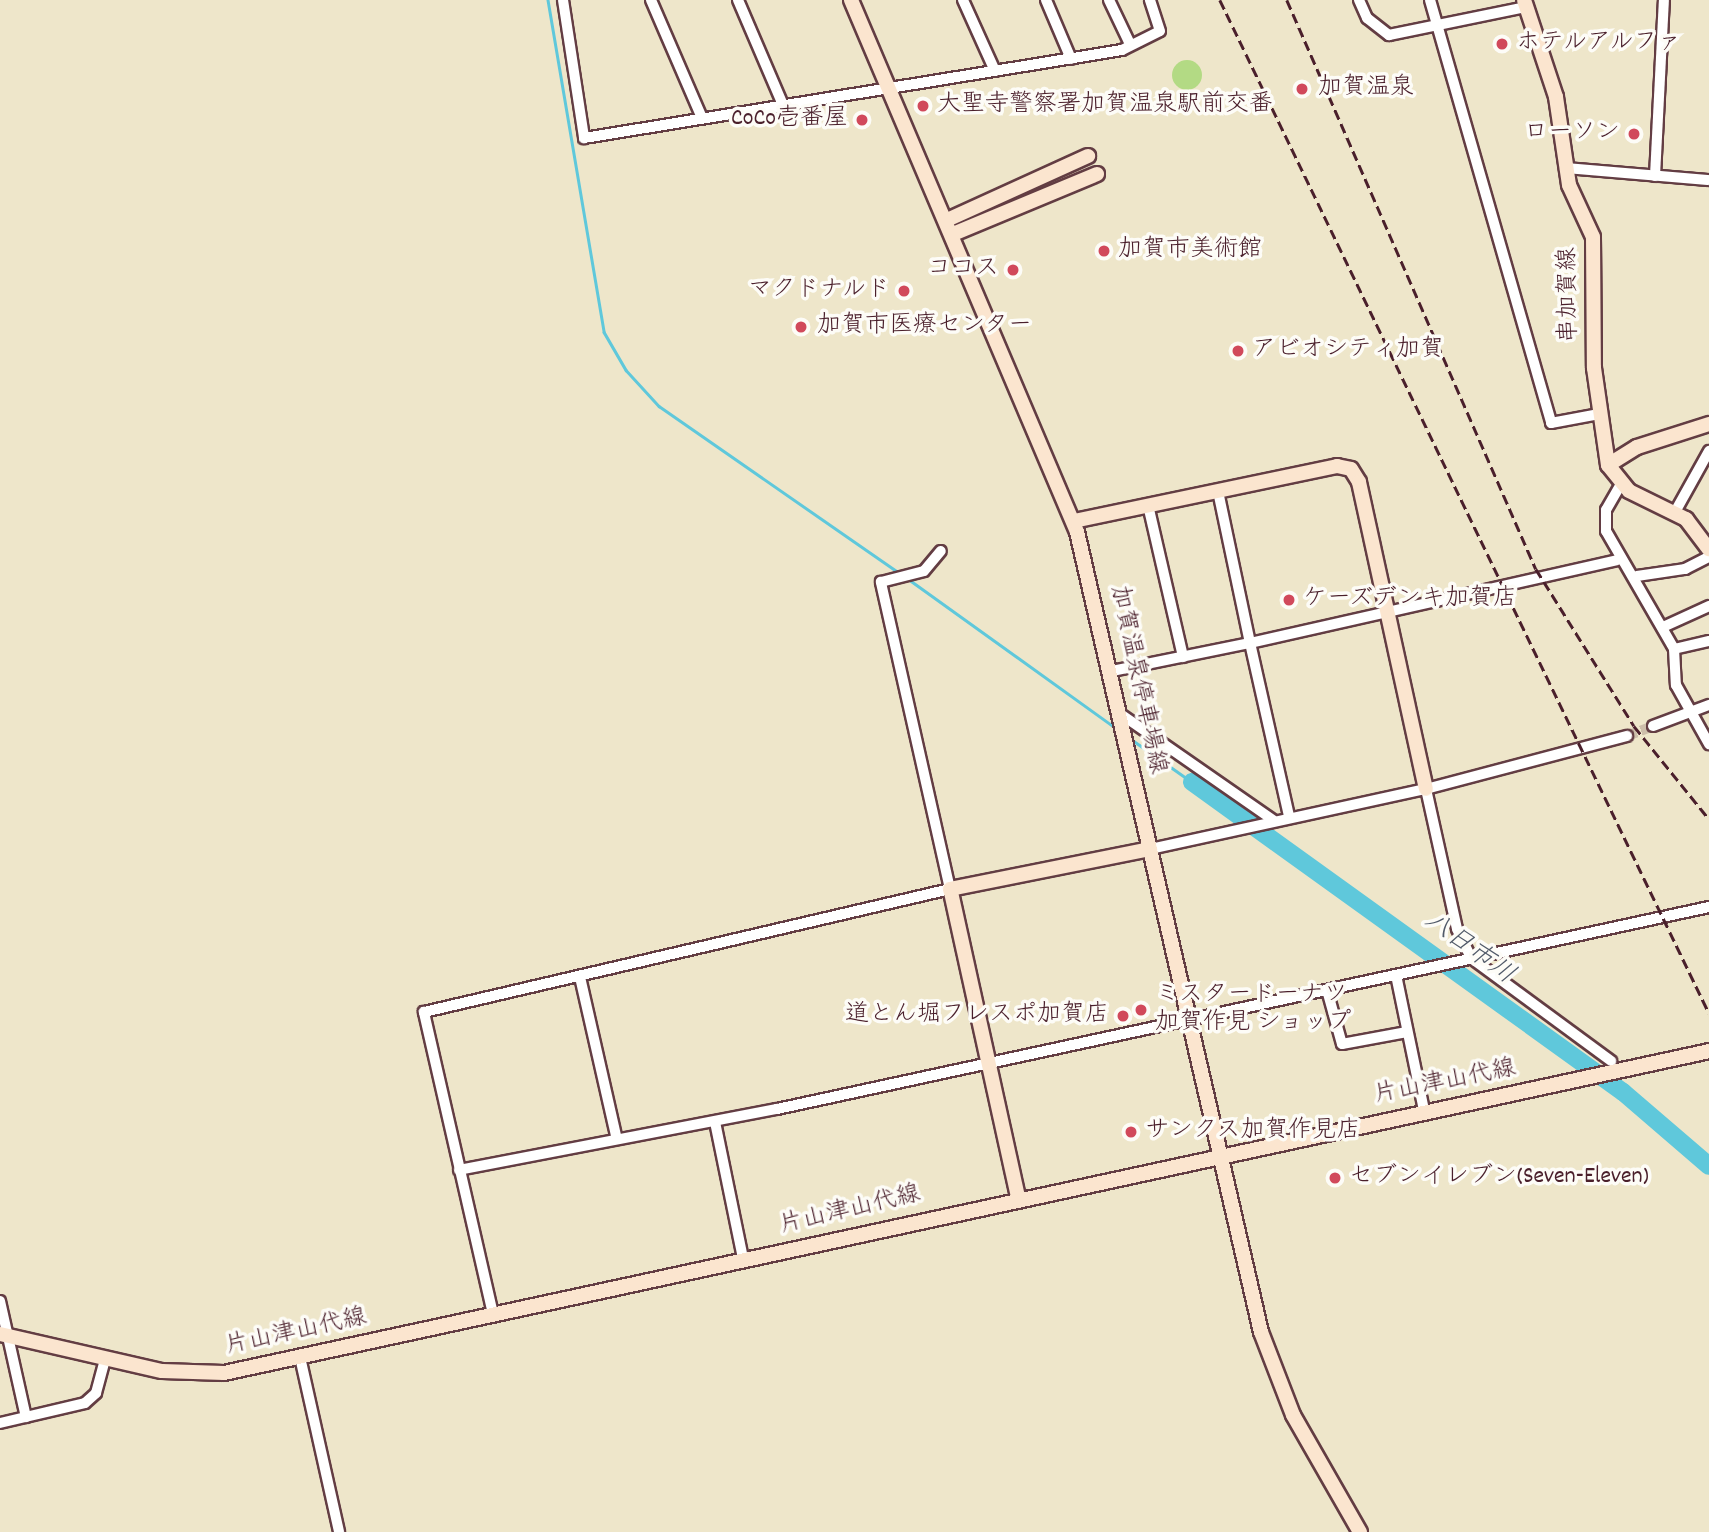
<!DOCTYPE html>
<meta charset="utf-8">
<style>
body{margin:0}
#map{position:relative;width:1709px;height:1532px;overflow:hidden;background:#eee6ca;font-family:Dekko,"Klee One",sans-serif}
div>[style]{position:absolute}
.green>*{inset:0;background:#b3da84}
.round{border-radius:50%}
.stream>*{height:2.5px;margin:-1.25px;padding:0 1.25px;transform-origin:1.25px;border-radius:1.25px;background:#5fc8db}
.river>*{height:18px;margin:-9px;padding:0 9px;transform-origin:9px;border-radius:9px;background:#5fc8db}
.street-tunnel>*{height:10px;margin-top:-5px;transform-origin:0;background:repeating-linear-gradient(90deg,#cdbeaa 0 10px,transparent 0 15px)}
.roads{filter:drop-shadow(2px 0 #633d43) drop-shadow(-2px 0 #633d43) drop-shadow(0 2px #633d43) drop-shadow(0 -2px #633d43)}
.street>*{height:10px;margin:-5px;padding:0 5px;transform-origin:5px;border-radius:5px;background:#fff}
.secondary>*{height:14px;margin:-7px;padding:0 7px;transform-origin:7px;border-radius:7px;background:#fbe5cf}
.rail>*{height:2.5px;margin-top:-1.25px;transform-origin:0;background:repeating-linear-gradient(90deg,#4a1f2b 0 10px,transparent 0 15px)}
.dots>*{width:19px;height:19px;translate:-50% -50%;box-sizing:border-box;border:4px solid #fdfcf7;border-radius:50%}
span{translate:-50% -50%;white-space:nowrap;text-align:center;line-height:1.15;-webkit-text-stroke:7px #fdfcf7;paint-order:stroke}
.poi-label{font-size:24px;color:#4a1f2b}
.left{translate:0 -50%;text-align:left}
.right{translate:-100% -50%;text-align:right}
.street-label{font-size:24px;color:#4a1f2b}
.water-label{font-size:26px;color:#515a69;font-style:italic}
</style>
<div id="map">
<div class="green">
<div class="round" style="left:1172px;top:60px;width:30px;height:30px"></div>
</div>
<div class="stream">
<div style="left:548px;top:0;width:337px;rotate:80.4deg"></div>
<div style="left:604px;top:332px;width:44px;rotate:59.9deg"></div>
<div style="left:626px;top:370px;width:49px;rotate:47.5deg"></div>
<div style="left:659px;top:406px;width:295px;rotate:34.8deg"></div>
<div style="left:907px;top:578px;width:259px;rotate:35.7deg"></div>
<div style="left:1131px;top:739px;width:75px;rotate:35.2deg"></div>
</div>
<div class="river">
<div style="left:1192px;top:782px;width:531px;rotate:35.73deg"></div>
<div style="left:1623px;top:1092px;width:113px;rotate:40.7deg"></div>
</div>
<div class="street-tunnel">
<div style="left:1627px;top:736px;width:28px;rotate:-21deg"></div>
</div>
<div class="roads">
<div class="street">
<div style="left:563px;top:0;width:140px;rotate:81.3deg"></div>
<div style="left:584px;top:138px;width:545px;rotate:-9.29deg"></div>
<div style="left:1122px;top:50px;width:42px;rotate:-26.6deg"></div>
<div style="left:1160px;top:31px;width:33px;rotate:-108deg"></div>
<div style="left:651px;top:0;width:129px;rotate:66.6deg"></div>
<div style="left:738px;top:0;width:114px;rotate:66.8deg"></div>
<div style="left:963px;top:0;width:78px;rotate:65.7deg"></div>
<div style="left:1046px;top:0;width:64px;rotate:67deg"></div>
<div style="left:1109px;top:0;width:49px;rotate:64.5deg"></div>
<div style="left:1359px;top:0;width:20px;rotate:66deg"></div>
<div style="left:1367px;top:18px;width:28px;rotate:38deg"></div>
<div style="left:1389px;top:35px;width:139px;rotate:-11.6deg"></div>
<div style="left:1430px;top:0;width:440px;rotate:74deg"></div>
<div style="left:1551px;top:423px;width:49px;rotate:-10.6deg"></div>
<div style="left:1565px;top:168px;width:144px;rotate:4.8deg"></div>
<div style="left:1655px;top:176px;width:176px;rotate:-87.1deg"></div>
<div style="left:1621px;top:484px;width:30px;rotate:120deg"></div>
<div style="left:1606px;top:510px;width:21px;rotate:90deg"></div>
<div style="left:1606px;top:531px;width:136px;rotate:60deg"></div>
<div style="left:1674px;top:649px;width:36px;rotate:87deg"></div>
<div style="left:1676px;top:685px;width:68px;rotate:60.8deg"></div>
<div style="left:1148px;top:505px;width:156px;rotate:77deg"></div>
<div style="left:1675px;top:512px;width:70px;rotate:-60.9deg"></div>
<div style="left:1637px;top:576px;width:49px;rotate:-8.3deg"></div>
<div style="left:1685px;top:569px;width:27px;rotate:-27deg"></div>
<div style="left:1663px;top:627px;width:51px;rotate:-24.5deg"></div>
<div style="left:1674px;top:649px;width:36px;rotate:-13deg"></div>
<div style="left:1112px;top:671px;width:141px;rotate:-11.5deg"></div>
<div style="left:1250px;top:643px;width:155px;rotate:-101.9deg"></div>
<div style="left:1122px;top:715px;width:184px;rotate:34.8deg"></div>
<div style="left:1653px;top:726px;width:60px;rotate:-20.6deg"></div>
<div style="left:1426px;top:789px;width:143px;rotate:77.5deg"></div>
<div style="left:1457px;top:929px;width:32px;rotate:64deg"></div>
<div style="left:1471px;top:958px;width:174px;rotate:36.3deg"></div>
<div style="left:1289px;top:816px;width:177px;rotate:-102.7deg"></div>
<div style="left:1250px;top:643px;width:376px;rotate:-12.7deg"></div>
<div style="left:1150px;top:849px;width:282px;rotate:-12.3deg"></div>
<div style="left:1426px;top:789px;width:208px;rotate:-14.8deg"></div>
<div style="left:1396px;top:975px;width:138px;rotate:78.3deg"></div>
<div style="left:580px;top:977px;width:163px;rotate:77.2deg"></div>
<div style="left:1327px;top:990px;width:56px;rotate:74.5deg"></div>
<div style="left:1342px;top:1044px;width:66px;rotate:-10.5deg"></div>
<div style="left:715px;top:1122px;width:139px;rotate:78.4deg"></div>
<div style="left:459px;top:1170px;width:324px;rotate:-10.9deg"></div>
<div style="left:777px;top:1109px;width:954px;rotate:-12.23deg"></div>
<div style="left:0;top:1301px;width:119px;rotate:77.4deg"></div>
<div style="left:493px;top:1314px;width:310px;rotate:-102.9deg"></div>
<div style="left:424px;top:1012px;width:540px;rotate:-13.16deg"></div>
<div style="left:950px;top:889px;width:315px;rotate:-102.7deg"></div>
<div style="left:881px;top:582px;width:44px;rotate:-14.3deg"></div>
<div style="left:924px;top:571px;width:26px;rotate:-50deg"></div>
<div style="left:300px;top:1357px;width:179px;rotate:77.4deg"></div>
<div style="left:0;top:1423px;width:87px;rotate:-13.2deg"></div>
<div style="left:85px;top:1403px;width:15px;rotate:-42deg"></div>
<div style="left:96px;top:1393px;width:35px;rotate:-75deg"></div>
</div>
<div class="secondary">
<div style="left:851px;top:0;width:578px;rotate:66.98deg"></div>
<div style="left:1077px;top:532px;width:821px;rotate:77.05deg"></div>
<div style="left:1261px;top:1332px;width:89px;rotate:68.9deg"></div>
<div style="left:1293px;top:1415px;width:135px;rotate:60.2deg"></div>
<div style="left:1524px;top:0;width:102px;rotate:71.7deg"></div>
<div style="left:1556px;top:97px;width:89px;rotate:81.6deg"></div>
<div style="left:1569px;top:185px;width:57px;rotate:65.2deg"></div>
<div style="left:1593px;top:237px;width:131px;rotate:89.6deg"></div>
<div style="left:1594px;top:368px;width:98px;rotate:81.8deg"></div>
<div style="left:1608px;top:465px;width:33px;rotate:51deg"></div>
<div style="left:1629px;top:491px;width:64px;rotate:26.2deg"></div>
<div style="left:1686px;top:519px;width:38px;rotate:53deg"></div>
<div style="left:947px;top:220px;width:155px;rotate:-24.4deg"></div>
<div style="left:953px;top:234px;width:156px;rotate:-22.6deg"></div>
<div style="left:1608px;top:465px;width:34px;rotate:-32deg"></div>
<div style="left:1637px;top:447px;width:76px;rotate:-17.7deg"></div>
<div style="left:1074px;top:521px;width:269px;rotate:-11.8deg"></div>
<div style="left:1337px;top:466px;width:14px;rotate:12deg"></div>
<div style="left:1351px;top:469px;width:15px;rotate:58deg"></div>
<div style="left:1359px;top:482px;width:314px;rotate:77.7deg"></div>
<div style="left:1018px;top:1197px;width:315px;rotate:-102.4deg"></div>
<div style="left:950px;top:889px;width:204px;rotate:-11.3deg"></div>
<div style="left:0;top:1334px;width:166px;rotate:12.9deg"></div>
<div style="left:162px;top:1371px;width:62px;rotate:1.8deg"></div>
<div style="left:224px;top:1373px;width:1520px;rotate:-12.23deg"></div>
</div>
</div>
<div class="rail">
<div style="left:1220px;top:0;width:1125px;rotate:64.23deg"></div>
<div style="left:1287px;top:0;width:621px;rotate:66.37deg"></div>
<div style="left:1536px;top:569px;width:185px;rotate:58deg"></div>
<div style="left:1634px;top:726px;width:119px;rotate:51.1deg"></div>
</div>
<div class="dots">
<div style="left:1502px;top:44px;background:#d1495b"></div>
<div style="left:1302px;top:89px;background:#d1495b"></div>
<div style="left:923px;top:106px;background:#d1495b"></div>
<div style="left:862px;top:120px;background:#d1495b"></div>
<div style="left:1634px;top:134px;background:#d1495b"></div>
<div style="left:1104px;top:251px;background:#d1495b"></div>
<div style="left:1013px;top:270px;background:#d1495b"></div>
<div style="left:904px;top:291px;background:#d1495b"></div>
<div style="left:801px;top:327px;background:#d1495b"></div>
<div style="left:1238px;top:351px;background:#d1495b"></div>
<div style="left:1289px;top:600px;background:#d1495b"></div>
<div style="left:1141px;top:1010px;background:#d1495b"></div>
<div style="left:1123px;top:1016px;background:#d1495b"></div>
<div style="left:1131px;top:1132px;background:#d1495b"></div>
<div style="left:1335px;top:1178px;background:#d1495b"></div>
</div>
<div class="poi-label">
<span class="left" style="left:1516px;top:44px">ホテルアルファ</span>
<span class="left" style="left:1318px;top:89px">加賀温泉</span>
<span class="left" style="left:937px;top:106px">大聖寺警察署加賀温泉駅前交番</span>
<span class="right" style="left:848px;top:120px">CoCo壱番屋</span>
<span class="right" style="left:1620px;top:134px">ローソン</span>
<span class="left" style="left:1118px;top:251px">加賀市美術館</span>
<span class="right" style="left:999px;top:270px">ココス</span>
<span class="right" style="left:890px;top:291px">マクドナルド</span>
<span class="left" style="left:817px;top:327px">加賀市医療センター</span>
<span class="left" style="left:1252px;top:351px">アビオシティ加賀</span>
<span class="left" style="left:1303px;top:600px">ケーズデンキ加賀店</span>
<span class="left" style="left:1155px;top:1010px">ミスタードーナツ<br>加賀作見 ショップ</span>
<span class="right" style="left:1109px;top:1016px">道とん堀フレスポ加賀店</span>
<span class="left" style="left:1145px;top:1132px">サンクス加賀作見店</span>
<span class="left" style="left:1349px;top:1178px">セブンイレブン(Seven-Eleven)</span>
</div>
<div class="street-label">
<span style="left:1570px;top:295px;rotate:-91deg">串加賀線</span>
<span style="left:1137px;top:680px;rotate:78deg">加賀温泉停車場線</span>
<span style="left:1445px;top:1083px;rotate:-11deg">片山津山代線</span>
<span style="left:850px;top:1211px;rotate:-13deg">片山津山代線</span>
<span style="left:296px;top:1333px;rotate:-12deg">片山津山代線</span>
</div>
<div class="water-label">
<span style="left:1469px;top:949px;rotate:36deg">八日市川</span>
</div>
</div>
